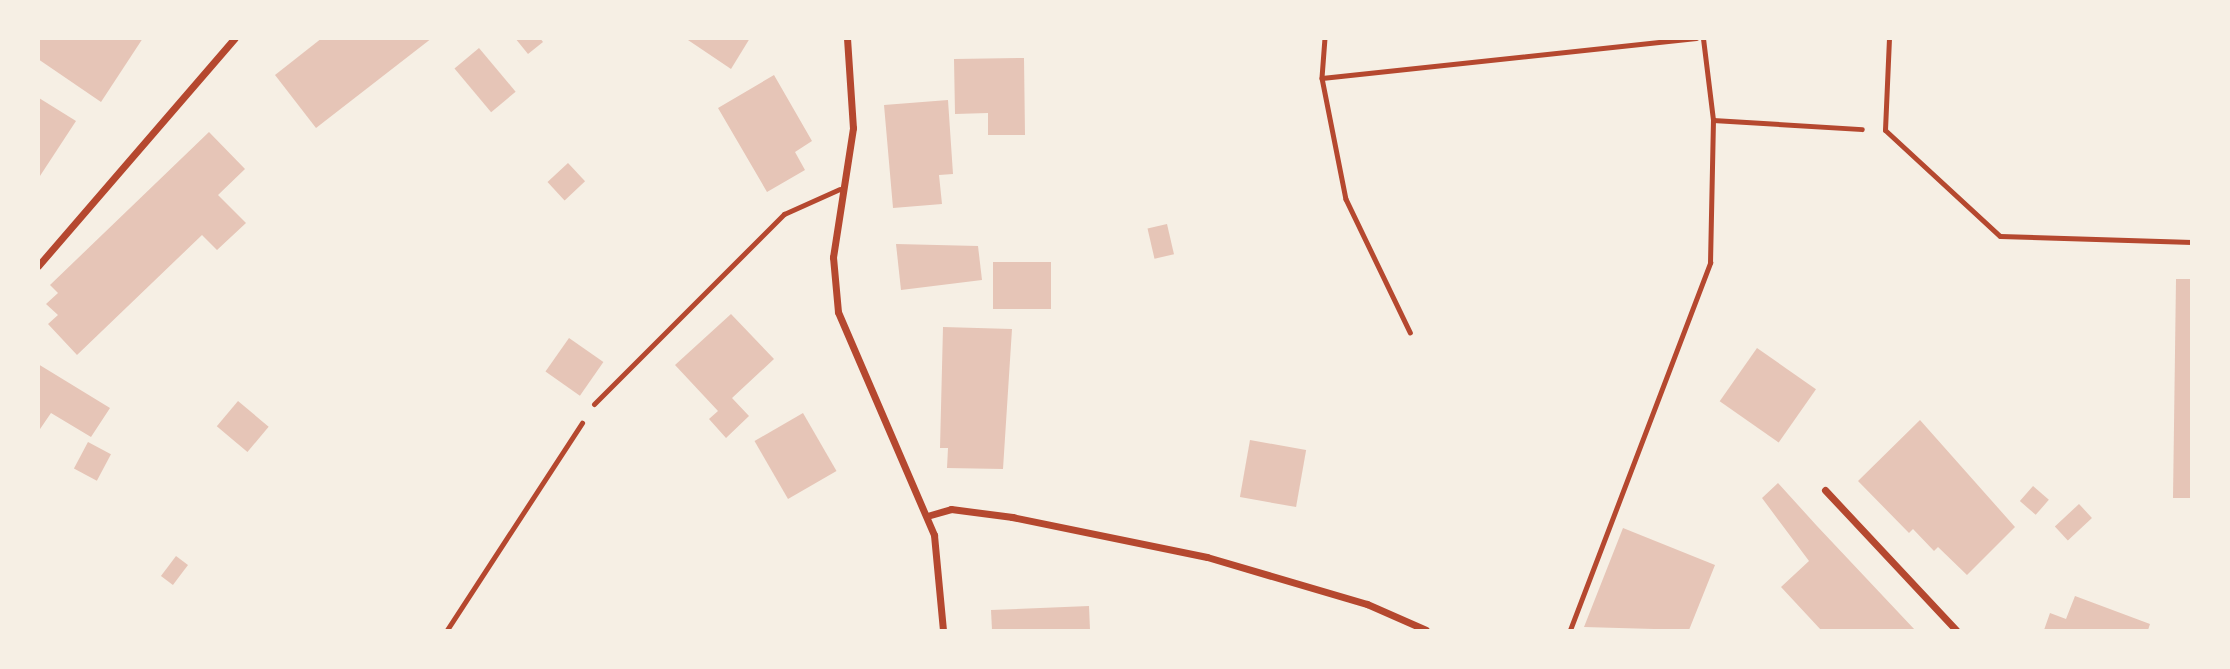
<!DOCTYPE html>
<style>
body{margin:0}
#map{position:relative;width:2230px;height:669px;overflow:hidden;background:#f6efe4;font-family:"Source Sans 3",sans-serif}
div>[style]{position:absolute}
.building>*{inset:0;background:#e6c5b7;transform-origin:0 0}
.path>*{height:4.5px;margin:-2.25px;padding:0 2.25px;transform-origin:2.25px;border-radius:2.25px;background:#b5482f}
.service>*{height:5px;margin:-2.5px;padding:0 2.5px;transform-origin:2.5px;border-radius:2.5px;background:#b5482f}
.minor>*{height:7px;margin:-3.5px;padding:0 3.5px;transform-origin:3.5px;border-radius:3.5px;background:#b5482f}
span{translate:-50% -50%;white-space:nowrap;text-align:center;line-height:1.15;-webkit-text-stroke:7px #f6efe4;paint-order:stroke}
.frame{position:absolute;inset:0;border:40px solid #f6efe4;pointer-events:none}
</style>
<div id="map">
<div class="building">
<div style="clip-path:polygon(38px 38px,143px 38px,101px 102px,38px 59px)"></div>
<div style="clip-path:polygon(322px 38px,432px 38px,316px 128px,275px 75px)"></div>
<div style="clip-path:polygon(515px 38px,540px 38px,543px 42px,528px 54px)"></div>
<div style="clip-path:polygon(685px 38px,750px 38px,731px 69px)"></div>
<div style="left:479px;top:48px;width:57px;height:32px;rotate:50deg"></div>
<div style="clip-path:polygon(1024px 58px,1025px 135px,988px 135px,988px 113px,955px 114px,954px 59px)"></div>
<div style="clip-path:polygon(774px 75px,812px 141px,795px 152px,805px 170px,767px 192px,718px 108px)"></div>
<div style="clip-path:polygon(39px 98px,76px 121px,38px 179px,38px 99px)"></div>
<div style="clip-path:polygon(948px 100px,953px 174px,939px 175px,942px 204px,893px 208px,884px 105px)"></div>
<div style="clip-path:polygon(209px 132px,245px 169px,218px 195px,246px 223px,217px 250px,202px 235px,77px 355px,48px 324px,58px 315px,46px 304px,58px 293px,50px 285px)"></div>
<div style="left:568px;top:163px;width:25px;height:28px;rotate:47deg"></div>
<div style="left:1167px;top:224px;width:31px;height:20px;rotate:77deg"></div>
<div style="clip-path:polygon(896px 244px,978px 246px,982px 280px,901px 290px)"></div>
<div style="left:1051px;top:262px;width:47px;height:58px;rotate:90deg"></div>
<div style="clip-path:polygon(2176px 279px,2192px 279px,2192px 498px,2173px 498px)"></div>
<div style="clip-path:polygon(731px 314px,774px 359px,732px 398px,749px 416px,726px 438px,709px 419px,718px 411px,675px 365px)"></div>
<div style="clip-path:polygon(943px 327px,1012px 329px,1003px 469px,947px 468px,948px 448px,940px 448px)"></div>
<div style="left:569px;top:338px;width:42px;height:41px;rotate:35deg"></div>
<div style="left:1757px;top:348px;width:72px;height:65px;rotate:35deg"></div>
<div style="clip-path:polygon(38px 364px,110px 408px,91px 437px,51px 413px,38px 432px)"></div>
<div style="left:238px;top:401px;width:40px;height:33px;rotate:40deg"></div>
<div style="left:803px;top:413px;width:67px;height:56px;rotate:60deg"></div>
<div style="clip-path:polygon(1920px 420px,2015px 527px,1967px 575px,1938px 547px,1934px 551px,1913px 529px,1909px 533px,1858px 481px)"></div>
<div style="left:1250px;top:440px;width:57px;height:58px;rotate:10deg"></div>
<div style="left:88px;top:442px;width:26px;height:30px;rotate:28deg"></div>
<div style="clip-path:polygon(1778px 483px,1817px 526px,1915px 630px,1821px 630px,1781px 587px,1809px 561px,1762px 498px)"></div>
<div style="left:2033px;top:486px;width:21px;height:20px;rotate:41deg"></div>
<div style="left:2079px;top:504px;width:19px;height:33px;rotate:47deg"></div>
<div style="clip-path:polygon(1623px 528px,1715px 565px,1689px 630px,1584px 627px)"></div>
<div style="left:176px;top:556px;width:15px;height:25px;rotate:37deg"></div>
<div style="clip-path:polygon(2075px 596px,2150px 624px,2148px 630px,2044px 630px,2050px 613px,2066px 619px)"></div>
<div style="clip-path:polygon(1089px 606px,1090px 630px,992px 630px,991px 610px)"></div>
</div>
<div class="path">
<div style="left:1325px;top:38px;width:40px;rotate:94.3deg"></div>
<div style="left:1322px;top:78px;width:123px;rotate:78.8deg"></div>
<div style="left:1346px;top:199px;width:148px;rotate:64.3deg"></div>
<div style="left:1322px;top:78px;width:376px;rotate:-6.1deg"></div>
<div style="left:1713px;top:120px;width:149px;rotate:3.5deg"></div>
<div style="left:447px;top:630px;width:247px;rotate:-56.9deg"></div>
<div style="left:1570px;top:630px;width:393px;rotate:-69.1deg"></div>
<div style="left:1710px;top:263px;width:143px;rotate:-88.8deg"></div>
<div style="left:1713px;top:120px;width:83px;rotate:-97deg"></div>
</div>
<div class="service">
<div style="left:1889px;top:38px;width:92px;rotate:92.5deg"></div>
<div style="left:1885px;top:130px;width:156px;rotate:42.7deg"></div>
<div style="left:2000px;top:236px;width:192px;rotate:1.8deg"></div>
<div style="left:594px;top:404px;width:269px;rotate:-45deg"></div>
<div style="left:784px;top:214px;width:61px;rotate:-24.1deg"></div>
</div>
<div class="minor">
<div style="left:847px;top:38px;width:90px;rotate:86.2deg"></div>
<div style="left:853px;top:128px;width:131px;rotate:98.8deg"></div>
<div style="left:833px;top:257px;width:55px;rotate:84.8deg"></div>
<div style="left:838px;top:312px;width:243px;rotate:66.7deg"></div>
<div style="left:934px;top:535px;width:95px;rotate:84.6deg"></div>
<div style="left:38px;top:266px;width:301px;rotate:-49.2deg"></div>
<div style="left:1825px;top:490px;width:192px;rotate:46.9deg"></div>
<div style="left:927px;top:516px;width:25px;rotate:-16deg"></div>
<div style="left:951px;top:509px;width:62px;rotate:7.5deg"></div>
<div style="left:1012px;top:517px;width:199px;rotate:11.6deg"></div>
<div style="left:1207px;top:557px;width:167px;rotate:16.4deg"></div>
<div style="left:1367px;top:604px;width:64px;rotate:23.8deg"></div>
</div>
<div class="frame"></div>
</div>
